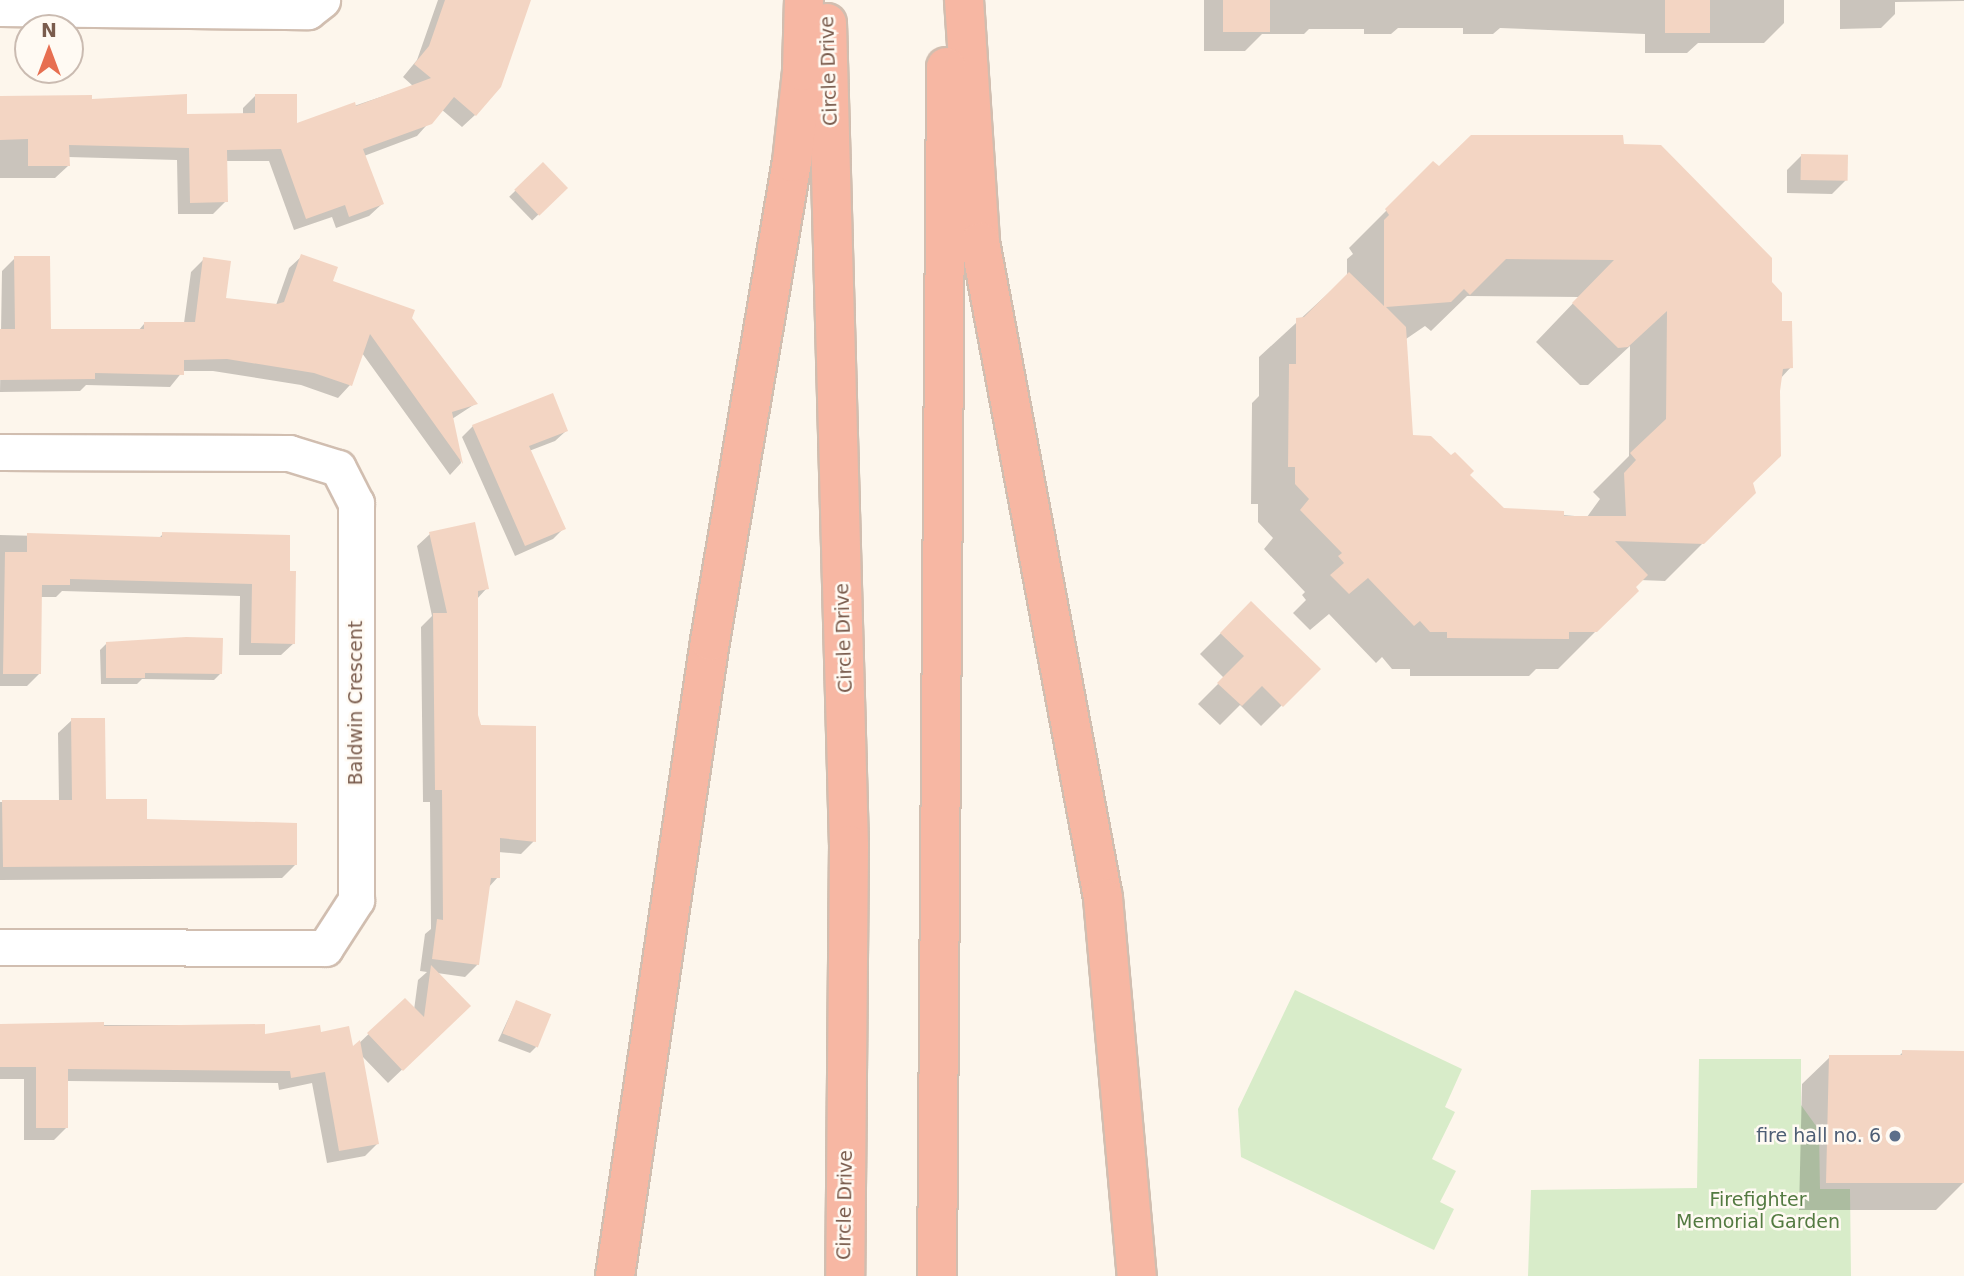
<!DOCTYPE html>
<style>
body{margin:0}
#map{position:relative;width:1964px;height:1276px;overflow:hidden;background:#fdf6ec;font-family:"DejaVu Sans",sans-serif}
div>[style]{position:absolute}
.green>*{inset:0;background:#d8ecc9}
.shadow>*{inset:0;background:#0003;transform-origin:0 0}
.building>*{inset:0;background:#f3d5c3;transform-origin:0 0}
.roads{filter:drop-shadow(2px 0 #d1beb0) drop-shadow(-2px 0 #d1beb0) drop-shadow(0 2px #d1beb0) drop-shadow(0 -2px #d1beb0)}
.minor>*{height:35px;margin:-17.5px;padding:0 17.5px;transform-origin:17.5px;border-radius:17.5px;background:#fff}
.motorway>*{height:38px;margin:-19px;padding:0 19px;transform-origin:19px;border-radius:19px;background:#f7b7a3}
.dots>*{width:19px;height:19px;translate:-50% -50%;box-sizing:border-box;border:4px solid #fffaf3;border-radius:50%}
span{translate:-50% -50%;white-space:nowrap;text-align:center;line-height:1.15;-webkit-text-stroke:5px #fffaf3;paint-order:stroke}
.street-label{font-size:19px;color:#7a5c4d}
.service-label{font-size:19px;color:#4e5e75}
.right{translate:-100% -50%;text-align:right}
.park-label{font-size:19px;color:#537a41}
.north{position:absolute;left:14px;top:14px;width:70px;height:70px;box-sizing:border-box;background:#fffaf3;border:2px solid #cabbb1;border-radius:50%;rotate:0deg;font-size:19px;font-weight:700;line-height:28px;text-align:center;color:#7a5c4d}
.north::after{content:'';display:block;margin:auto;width:24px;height:32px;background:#e76f51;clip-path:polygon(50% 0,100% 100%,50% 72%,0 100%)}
</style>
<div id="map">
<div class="green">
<div style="clip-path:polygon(1295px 990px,1462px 1069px,1445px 1107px,1455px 1112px,1432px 1159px,1456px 1171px,1440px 1202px,1454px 1209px,1434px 1250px,1241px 1157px,1238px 1109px)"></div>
<div style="clip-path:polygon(1699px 1059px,1801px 1059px,1801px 1105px,1819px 1130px,1820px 1189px,1850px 1189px,1851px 1276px,1528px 1276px,1531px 1190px,1697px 1188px)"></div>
</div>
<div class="shadow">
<div style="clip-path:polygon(438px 0,529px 0,475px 115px,462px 127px,441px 109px,417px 136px,364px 156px,382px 204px,369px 216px,336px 228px,332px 217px,294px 230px,269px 161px,225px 161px,226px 201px,213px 214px,178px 214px,177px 160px,68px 157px,68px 166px,55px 178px,0 178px,0 99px,91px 101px,185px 116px,243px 115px,243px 108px,256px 95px,295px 126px,413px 86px,403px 77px,417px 60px)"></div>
<div style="clip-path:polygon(1204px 0,1784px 0,1784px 23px,1764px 43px,1698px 43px,1687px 53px,1645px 53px,1645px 34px,1500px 28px,1493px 34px,1463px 34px,1463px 28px,1398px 28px,1391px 34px,1364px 34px,1364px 29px,1309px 29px,1304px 34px,1262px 34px,1245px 51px,1204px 51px)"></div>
<div style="clip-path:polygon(1840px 0,1964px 0,1964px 1px,1895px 2px,1895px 14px,1881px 28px,1840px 29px)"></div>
<div style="clip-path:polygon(evenodd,1622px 145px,1770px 283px,1791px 367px,1780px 379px,1751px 484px,1754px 492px,1665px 581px,1640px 580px,1634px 587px,1637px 590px,1558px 669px,1536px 669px,1529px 676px,1410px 676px,1410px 669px,1392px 669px,1382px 657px,1376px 663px,1329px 614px,1310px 630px,1293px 613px,1306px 600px,1302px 595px,1305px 592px,1264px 549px,1273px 538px,1258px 522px,1258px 504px,1251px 504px,1252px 403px,1259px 396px,1259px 357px,1347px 276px,1347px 259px,1353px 254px,1349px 248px,1433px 164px,1439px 169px,1622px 145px,1467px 296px,1579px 297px,1536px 342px,1580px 385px,1588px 385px,1630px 346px,1629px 456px,1593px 492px,1600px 499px,1587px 517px,1503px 510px,1412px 437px,1406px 339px,1425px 326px,1431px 331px,1467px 296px)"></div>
<div style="clip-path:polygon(1801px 156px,1846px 180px,1832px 194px,1787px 193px,1787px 170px)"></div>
<div style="left:543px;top:164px;width:33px;height:47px;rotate:46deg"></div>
<div style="clip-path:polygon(302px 256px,330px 282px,410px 319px,475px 404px,452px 419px,461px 463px,450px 475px,362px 353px,350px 385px,338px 398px,301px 385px,213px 371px,183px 371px,170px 387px,86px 385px,80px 391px,0 392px,2px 271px,15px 258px,49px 331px,138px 331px,144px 324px,184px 323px,191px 272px,204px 259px,224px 299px,276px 305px,289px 268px)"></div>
<div style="clip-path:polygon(473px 426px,566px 431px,555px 441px,529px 451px,564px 528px,553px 539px,515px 556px,462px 437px)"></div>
<div style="clip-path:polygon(163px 534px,288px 573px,294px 643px,281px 655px,239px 655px,240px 596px,62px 591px,56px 597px,40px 597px,40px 673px,27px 686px,0 686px,0 535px,158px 539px)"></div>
<div style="clip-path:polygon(430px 534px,487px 588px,476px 600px,476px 715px,534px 841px,521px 854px,498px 852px,498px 877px,488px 888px,478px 964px,465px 977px,437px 973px,455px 1019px,388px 1083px,361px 1055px,377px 1144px,365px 1156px,327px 1163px,312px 1083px,279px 1090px,278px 1083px,67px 1081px,67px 1127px,54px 1140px,24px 1140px,24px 1079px,0 1079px,0 1025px,264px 1025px,264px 1036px,320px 1034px,352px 1050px,404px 1000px,414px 1010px,418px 980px,427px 972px,420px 971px,425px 934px,431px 929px,430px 802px,423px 802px,421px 627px,432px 616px,417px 546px)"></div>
<div style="clip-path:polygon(1251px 603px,1318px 669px,1261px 726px,1240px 705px,1220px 725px,1198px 704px,1224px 678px,1200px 654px)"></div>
<div style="clip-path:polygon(107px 643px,221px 673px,214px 680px,142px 679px,137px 684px,101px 684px,100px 650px)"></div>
<div style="clip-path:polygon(72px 720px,104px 801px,145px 821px,296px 864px,282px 878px,0 880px,0 802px,59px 802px,58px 733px)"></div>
<div style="clip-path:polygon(516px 1002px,536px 1047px,530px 1053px,498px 1041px)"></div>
<div style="clip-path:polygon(1903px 1052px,1963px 1183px,1936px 1210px,1799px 1210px,1802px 1084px,1830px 1057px,1898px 1057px)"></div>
</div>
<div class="building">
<div style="clip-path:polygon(445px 0,531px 0,501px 87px,476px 116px,454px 97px,432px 124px,363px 149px,384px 204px,349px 217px,345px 205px,306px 219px,281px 149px,227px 150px,228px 202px,190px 203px,189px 148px,69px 145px,70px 166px,28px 166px,28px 139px,0 140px,0 96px,92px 95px,92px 99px,187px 94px,187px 114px,255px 113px,255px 94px,297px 94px,297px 123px,355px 102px,356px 106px,431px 78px,414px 64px,429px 46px)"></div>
<div style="left:1223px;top:0;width:47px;height:32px"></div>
<div style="left:1665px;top:0;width:45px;height:33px"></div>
<div style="clip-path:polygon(evenodd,1471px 135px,1623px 135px,1624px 144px,1661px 145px,1772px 258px,1772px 282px,1782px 293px,1782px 321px,1792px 321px,1793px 368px,1783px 369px,1780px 391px,1781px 456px,1753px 483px,1756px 493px,1704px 544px,1615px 541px,1648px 575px,1636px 587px,1639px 591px,1597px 632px,1569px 632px,1569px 639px,1447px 638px,1447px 632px,1430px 632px,1420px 621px,1414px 626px,1368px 578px,1349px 594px,1330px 575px,1344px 563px,1338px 556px,1342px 553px,1300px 510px,1309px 499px,1295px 484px,1295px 467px,1288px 467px,1289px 364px,1296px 364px,1296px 318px,1304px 317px,1349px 272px,1384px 306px,1384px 220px,1389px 215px,1385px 209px,1433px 161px,1439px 166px,1471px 135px,1506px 259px,1614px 260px,1572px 303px,1618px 348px,1628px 347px,1667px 311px,1666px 419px,1630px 453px,1636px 460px,1624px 473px,1626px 516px,1564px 516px,1564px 511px,1504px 508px,1470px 475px,1474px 471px,1455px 452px,1451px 455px,1431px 436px,1413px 435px,1406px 327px,1386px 307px,1451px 302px,1464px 289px,1470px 295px,1506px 259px)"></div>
<div style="left:1801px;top:154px;width:47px;height:26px;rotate:1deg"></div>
<div style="left:543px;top:162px;width:36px;height:40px;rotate:46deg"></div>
<div style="clip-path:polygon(301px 254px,338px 267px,333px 281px,415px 310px,412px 318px,478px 404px,452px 412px,463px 464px,370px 334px,352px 386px,314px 373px,227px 359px,184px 360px,184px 375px,95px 373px,95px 379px,0 380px,0 329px,15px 329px,14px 256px,50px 256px,51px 329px,144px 329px,144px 322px,195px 322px,203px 257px,231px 261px,226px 298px,277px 304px,284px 302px)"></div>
<div style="clip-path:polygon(553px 393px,568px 431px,529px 446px,566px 529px,525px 546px,472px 425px)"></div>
<div style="clip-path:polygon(475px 522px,489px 589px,478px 591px,478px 715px,481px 725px,536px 726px,536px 842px,500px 838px,500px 878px,491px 878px,479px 965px,432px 959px,437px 919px,443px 920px,442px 790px,435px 790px,433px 613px,447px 613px,429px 532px)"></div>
<div style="clip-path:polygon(162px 532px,290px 535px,290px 571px,296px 571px,295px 644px,251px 643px,252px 584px,70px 579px,70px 585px,42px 585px,41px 674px,3px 674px,5px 552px,27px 552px,27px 533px,162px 537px)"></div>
<div style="clip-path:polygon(1251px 601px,1321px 669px,1283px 707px,1262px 686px,1242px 706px,1217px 683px,1244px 656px,1220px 633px)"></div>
<div style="clip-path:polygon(186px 637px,223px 638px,222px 674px,145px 673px,145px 678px,106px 678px,106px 642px)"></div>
<div style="clip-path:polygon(71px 718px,105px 718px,106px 799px,147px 799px,147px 819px,297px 823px,297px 865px,3px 867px,2px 800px,72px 800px)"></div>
<div style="clip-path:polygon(431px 965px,471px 1006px,403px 1071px,367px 1033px,405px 998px,424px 1017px)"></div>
<div style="left:516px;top:1000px;width:38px;height:36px;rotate:22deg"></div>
<div style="clip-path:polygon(104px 1022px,104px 1026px,265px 1024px,265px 1034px,320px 1025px,321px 1032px,349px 1026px,353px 1046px,360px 1040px,379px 1144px,339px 1151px,325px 1072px,291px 1078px,290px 1071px,68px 1069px,68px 1128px,36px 1128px,36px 1067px,0 1067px,0 1024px)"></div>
<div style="clip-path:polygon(1902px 1050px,1964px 1051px,1964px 1183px,1826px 1183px,1829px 1055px,1902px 1055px)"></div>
</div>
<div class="roads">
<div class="minor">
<div style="left:0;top:8px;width:308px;rotate:0.6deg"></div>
<div style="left:308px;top:11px;width:18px;rotate:-38deg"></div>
<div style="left:0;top:452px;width:289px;rotate:0.2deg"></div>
<div style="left:289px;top:453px;width:51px;rotate:17deg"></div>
<div style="left:338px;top:468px;width:39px;rotate:63deg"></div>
<div style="left:356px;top:503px;width:397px;rotate:90deg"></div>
<div style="left:356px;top:900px;width:57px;rotate:122.9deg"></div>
<div style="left:325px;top:948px;width:325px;rotate:-179.8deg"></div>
</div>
<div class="motorway">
<div style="left:964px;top:0;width:243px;rotate:86.2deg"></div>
<div style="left:980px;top:242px;width:667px;rotate:79.38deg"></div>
<div style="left:1103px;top:898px;width:380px;rotate:84.9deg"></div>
<div style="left:827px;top:23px;width:822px;rotate:88.47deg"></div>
<div style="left:849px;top:845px;width:431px;rotate:90.5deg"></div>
<div style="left:615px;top:1276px;width:642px;rotate:-81.49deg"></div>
<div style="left:710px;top:641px;width:486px;rotate:-80.3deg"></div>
<div style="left:792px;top:162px;width:92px;rotate:-83.7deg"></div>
<div style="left:802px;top:71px;width:71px;rotate:-88.4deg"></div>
<div style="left:937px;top:1276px;width:1209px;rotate:-89.57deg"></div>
</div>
</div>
<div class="dots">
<div style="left:1895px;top:1136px;background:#5c6f8a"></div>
</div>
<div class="street-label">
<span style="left:829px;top:71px;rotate:-92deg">Circle Drive</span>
<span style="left:844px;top:638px;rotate:-92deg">Circle Drive</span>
<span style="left:356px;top:703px;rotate:-90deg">Baldwin Crescent</span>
<span style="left:845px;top:1205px;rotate:-89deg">Circle Drive</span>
</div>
<div class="service-label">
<span class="right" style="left:1881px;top:1136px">fire hall no. 6</span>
</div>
<div class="park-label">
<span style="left:1758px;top:1211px">Firefighter<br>Memorial Garden</span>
</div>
<div class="north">N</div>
</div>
